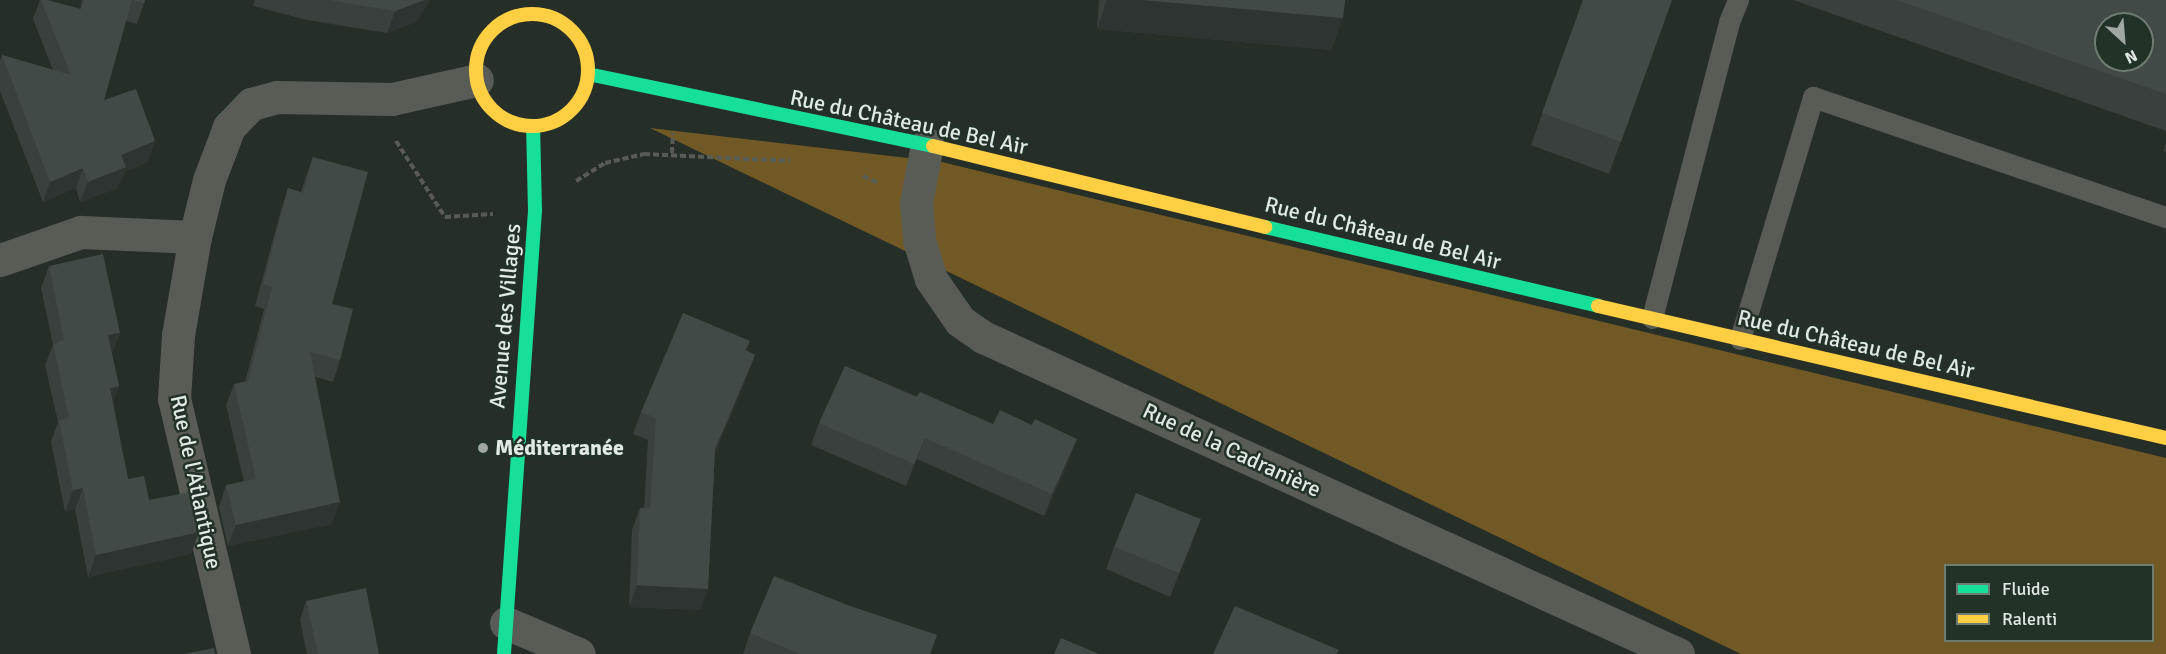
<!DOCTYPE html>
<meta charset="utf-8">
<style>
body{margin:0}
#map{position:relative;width:2166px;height:654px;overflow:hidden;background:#262e28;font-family:Signika,sans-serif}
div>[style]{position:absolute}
.forest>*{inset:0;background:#715925}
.path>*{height:4px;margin-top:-2px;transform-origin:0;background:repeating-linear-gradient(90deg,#575b54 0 6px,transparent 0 9px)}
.lane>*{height:21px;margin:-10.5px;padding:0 10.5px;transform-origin:10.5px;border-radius:10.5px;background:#585c54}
.street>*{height:33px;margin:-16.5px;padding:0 16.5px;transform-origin:16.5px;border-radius:16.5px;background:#585c54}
.fast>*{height:14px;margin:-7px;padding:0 7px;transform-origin:7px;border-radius:7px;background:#16e098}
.slow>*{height:14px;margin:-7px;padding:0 7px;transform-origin:7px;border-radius:7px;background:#ffcf43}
.slow>.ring{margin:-7px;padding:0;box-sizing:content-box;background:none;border:14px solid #ffcf43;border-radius:50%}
.wall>*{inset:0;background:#39403d}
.shaded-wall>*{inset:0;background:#2e3432}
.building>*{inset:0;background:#424a47;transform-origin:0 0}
.dots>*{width:16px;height:16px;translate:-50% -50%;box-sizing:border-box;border:3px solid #233227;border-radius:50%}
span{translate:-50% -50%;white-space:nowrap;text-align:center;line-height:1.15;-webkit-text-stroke:5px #233227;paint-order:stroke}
.street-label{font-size:22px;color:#e0eae2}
.poi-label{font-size:22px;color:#e0eae2;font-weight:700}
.left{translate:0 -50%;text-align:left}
.legend{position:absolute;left:1944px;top:564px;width:210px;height:78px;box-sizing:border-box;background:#233227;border:2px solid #6f7c72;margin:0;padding:8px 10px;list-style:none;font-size:18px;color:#e0eae2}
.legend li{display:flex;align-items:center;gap:12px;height:30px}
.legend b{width:30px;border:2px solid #6f7c72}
.north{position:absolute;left:2094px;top:12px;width:60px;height:60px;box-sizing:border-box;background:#233227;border:2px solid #6f7c72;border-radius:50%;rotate:154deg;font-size:16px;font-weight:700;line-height:24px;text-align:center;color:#e0eae2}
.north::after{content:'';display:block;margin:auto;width:21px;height:27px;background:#9fa8a1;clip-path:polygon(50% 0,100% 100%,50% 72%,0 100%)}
</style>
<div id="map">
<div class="forest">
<div style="clip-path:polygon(evenodd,650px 128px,942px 162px,2166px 458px,2166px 654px,1741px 654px,650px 128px,1946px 566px,2152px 566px,2152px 640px,1946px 640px,1946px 566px)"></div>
</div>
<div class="path">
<div style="left:396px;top:141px;width:90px;rotate:57.2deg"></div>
<div style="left:445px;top:217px;width:48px;rotate:-3.6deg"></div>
<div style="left:672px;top:153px;width:20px;rotate:-87deg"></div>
<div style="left:863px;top:176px;width:17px;rotate:25deg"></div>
<div style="left:576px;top:181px;width:34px;rotate:-32deg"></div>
<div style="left:605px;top:163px;width:40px;rotate:-13deg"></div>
<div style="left:644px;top:154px;width:146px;rotate:2.7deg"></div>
</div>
<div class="lane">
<div style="left:1652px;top:318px;width:306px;rotate:-75.4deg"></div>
<div style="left:1729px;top:22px;width:24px;rotate:-68deg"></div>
<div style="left:1740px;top:339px;width:253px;rotate:-73.2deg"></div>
<div style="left:1813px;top:97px;width:373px;rotate:18.8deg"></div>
</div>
<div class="street">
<div style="left:927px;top:144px;width:60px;rotate:100.6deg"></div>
<div style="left:916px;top:203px;width:37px;rotate:85deg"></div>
<div style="left:919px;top:240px;width:41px;rotate:72.9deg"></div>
<div style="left:931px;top:279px;width:51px;rotate:55.4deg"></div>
<div style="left:960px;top:321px;width:28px;rotate:35deg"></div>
<div style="left:983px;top:337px;width:764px;rotate:24.52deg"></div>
<div style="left:0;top:260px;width:86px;rotate:-19.1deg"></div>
<div style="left:81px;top:232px;width:114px;rotate:2.5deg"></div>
<div style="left:506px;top:623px;width:79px;rotate:23deg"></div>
<div style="left:234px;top:654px;width:262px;rotate:-103.2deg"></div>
<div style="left:174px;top:399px;width:64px;rotate:-86.4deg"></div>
<div style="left:178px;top:335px;width:99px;rotate:-80.2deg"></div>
<div style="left:195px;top:237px;width:59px;rotate:-76.2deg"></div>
<div style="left:209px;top:180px;width:57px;rotate:-69.3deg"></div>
<div style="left:229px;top:127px;width:32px;rotate:-46deg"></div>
<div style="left:251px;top:104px;width:27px;rotate:-15deg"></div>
<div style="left:277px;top:97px;width:115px;rotate:1deg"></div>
<div style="left:392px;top:99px;width:87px;rotate:-12.6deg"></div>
</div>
<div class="fast">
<div style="left:588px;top:74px;width:352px;rotate:11.8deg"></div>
<div style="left:1265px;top:227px;width:342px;rotate:13.3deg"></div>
<div style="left:504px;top:654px;width:444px;rotate:-86deg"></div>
<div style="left:535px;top:211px;width:85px;rotate:-91.3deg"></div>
</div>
<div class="slow">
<div class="ring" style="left:476px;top:14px;width:98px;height:98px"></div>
<div style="left:933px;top:146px;width:342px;rotate:13.7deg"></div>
<div style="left:1598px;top:306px;width:583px;rotate:13.08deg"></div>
</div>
<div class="wall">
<div style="clip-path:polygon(40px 0,47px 0,80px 9px,82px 0,145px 0,137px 24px,126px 21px,104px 100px,148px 162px,125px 171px,118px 188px,80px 202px,76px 188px,43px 202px,0 91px,0 61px,2px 55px,53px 70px,33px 19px)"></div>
<div style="clip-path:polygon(255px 0,430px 0,416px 22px,387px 33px,307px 20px,253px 6px)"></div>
<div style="clip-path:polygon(1099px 0,1345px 0,1343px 18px,1331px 50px,1097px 29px)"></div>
<div style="clip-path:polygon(1583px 0,1672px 0,1609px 174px,1531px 145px)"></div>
<div style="clip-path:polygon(1793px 0,2166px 0,2166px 131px)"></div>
<div style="clip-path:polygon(2166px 143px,2166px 152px,2163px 151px)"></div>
<div style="clip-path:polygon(313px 157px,340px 360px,333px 382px,315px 377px,332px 524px,228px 546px,219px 507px,226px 485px,244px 482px,226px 405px,234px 384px,245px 382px,264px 309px,255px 306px,281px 210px,288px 188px,301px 192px,305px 179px)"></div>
<div style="clip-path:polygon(49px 266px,112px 354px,119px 386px,113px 403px,128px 479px,149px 500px,199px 532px,191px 554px,88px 577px,75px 509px,65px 512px,51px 442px,58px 422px,45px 365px,53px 345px,41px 288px)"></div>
<div style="clip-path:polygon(750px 341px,746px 350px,755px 355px,747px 377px,715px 453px,708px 589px,700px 610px,629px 607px,632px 530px,640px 508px,644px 508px,648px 440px,633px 434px,641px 412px)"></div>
<div style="clip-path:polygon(845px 366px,1069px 461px,1044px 516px,917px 459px,906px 486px,811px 445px,819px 423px)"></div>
<div style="clip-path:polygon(1193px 541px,1170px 597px,1106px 569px,1114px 547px)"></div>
<div style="clip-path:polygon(306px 601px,379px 654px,307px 654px,300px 620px)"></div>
<div style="clip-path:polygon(850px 606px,937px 635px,930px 654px,743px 654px,750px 633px)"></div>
</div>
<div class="shaded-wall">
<div style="clip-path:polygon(424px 0,430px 0,416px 22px,387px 33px,395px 11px)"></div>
<div style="clip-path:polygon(1107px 0,1143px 0,1343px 18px,1331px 50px,1097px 29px)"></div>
<div style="clip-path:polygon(155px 141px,148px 162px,125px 171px,118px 188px,80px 202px,88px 182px,121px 155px)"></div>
<div style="clip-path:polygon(83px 168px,76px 188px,43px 202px,50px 182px)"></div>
<div style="clip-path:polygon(120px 333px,112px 355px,108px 335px)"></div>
<div style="clip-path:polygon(755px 355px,747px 377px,707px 471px,715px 449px)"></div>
<div style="clip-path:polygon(119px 386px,111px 408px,110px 388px)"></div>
<div style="clip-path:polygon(925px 438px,917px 459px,906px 486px,914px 464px)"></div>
<div style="clip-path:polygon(1077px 439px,1069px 461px,1044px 516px,1052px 494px)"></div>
<div style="clip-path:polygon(83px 488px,75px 509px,65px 512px,73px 490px)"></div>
<div style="clip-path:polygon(340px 502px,332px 524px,228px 546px,236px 525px)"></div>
<div style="clip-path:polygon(1201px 519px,1193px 541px,1170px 597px,1178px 575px)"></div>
<div style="clip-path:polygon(199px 532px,191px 554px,88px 577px,96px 555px)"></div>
<div style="clip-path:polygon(637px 585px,708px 589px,700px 610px,629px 607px)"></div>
</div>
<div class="building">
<div style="clip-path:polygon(41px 0,47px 0,81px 9px,84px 0,145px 0,144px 3px,132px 0,104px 100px,136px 89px,155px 141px,121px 155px,126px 167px,88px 182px,83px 168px,50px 182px,2px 55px,71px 75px)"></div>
<div style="clip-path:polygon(329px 0,424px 0,395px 11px)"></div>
<div style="clip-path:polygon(1143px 0,1345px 0,1343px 18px)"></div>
<div style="clip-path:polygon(1583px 0,1672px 0,1621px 142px,1542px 113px)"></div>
<div style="clip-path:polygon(evenodd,1897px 0,2166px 0,2166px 94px,1897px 0,2106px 24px,2142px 24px,2142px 60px,2106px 60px,2106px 24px)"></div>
<div style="clip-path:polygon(313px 157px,368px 172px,332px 304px,353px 309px,340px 360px,310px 352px,340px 502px,236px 525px,226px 485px,256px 479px,234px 384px,248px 381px,272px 287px,263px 284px,288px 188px,303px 193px)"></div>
<div style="clip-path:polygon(103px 254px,120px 333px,108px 335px,119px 386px,110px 388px,128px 479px,144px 476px,149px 500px,190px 492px,199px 532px,96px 555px,83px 488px,73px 490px,59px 420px,69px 418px,53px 344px,64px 340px,49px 266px)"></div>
<div style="clip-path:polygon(683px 313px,750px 341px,745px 350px,755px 355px,715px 449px,708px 589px,637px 585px,640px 508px,650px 508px,656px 418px,641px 412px)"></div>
<div style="clip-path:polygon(845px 366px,916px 397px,920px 392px,993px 424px,1000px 410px,1032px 425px,1035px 419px,1077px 439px,1052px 494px,925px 438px,914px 464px,819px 423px)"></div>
<div style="left:1136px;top:493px;width:70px;height:58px;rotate:22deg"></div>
<div style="clip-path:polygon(774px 576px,850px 606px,937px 635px,930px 654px,800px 654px,750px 633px)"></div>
<div style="clip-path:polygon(366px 588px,379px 654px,318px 654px,306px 601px)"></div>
<div style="clip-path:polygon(1235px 606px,1339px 650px,1337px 654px,1213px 654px)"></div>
<div style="clip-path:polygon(1061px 638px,1099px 654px,1054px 654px)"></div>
<div style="clip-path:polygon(214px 648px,215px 654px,184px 654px)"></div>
</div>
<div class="dots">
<div style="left:483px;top:448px;background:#9fa8a1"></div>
</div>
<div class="street-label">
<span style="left:909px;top:122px;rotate:12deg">Rue du Château de Bel Air</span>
<span style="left:1383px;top:233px;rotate:14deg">Rue du Château de Bel Air</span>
<span style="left:505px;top:316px;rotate:-85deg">Avenue des Villages</span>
<span style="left:1856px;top:344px;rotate:13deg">Rue du Château de Bel Air</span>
<span style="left:1232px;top:450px;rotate:25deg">Rue de la Cadranière</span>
<span style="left:196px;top:482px;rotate:78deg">Rue de l'Atlantique</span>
</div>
<div class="poi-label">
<span class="left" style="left:495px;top:448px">Méditerranée</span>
</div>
<ul class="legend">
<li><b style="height:8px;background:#16e098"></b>Fluide</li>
<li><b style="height:8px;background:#ffcf43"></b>Ralenti</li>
</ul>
<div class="north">N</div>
</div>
